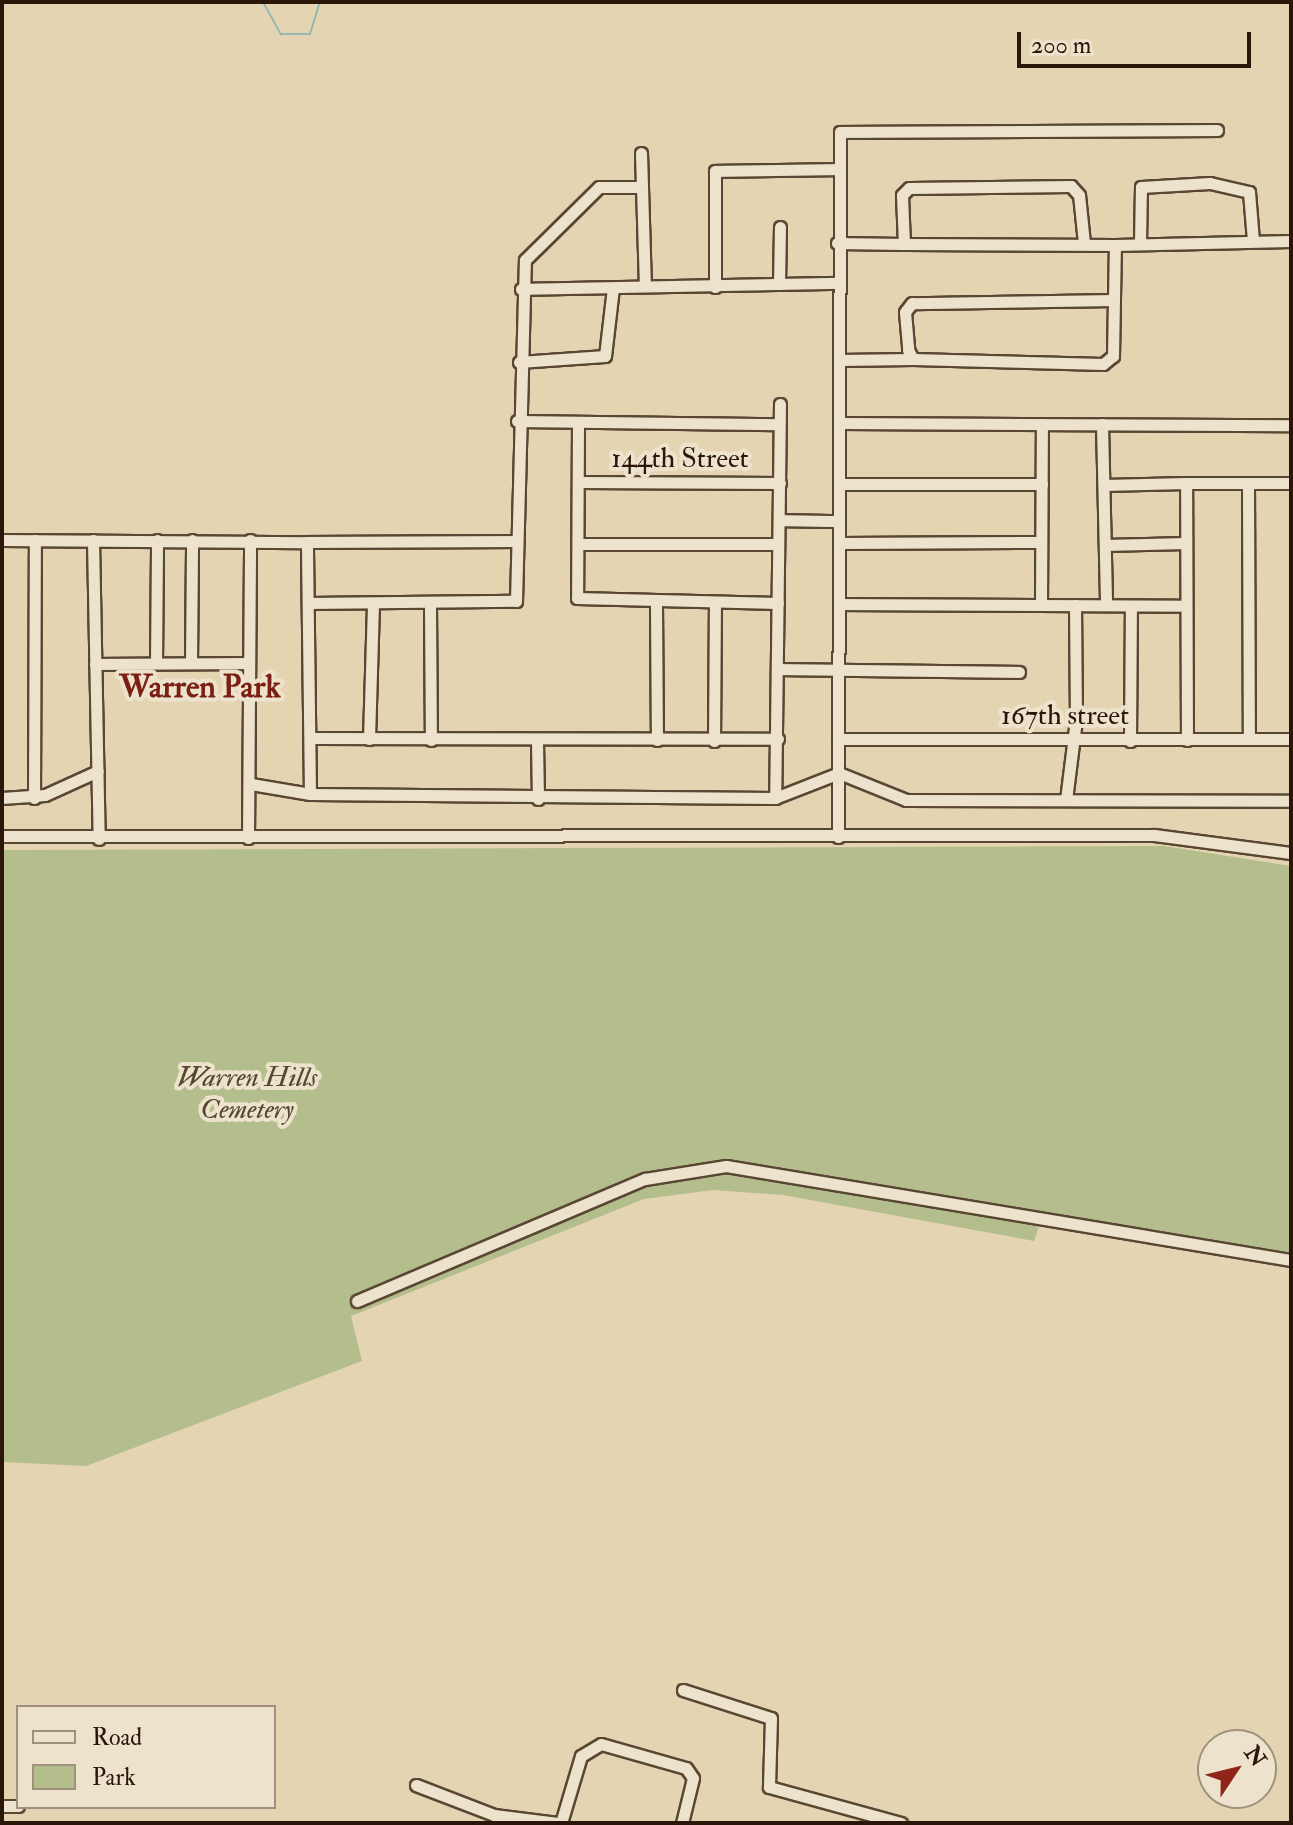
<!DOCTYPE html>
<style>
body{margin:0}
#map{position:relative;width:1293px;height:1825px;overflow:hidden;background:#e4d4b1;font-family:"IM FELL Double Pica",serif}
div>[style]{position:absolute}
.green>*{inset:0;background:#b4bd8c}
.stream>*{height:2px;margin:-1px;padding:0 1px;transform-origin:1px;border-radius:1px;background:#97b7b3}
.roads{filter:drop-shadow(2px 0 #594633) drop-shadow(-2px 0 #594633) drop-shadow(0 2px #594633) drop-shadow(0 -2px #594633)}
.minor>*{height:11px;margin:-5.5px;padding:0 5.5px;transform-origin:5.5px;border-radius:5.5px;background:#ede3cc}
span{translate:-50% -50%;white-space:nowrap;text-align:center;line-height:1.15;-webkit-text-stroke:8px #ede3cc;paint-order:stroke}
.street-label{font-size:28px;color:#2b1609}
.park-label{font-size:28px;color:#544830;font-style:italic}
.quarter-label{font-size:32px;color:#7a1f14;font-weight:700}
.frame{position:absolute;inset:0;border:4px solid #2b1609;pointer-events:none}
.legend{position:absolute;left:16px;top:1705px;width:260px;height:104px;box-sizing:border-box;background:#ede3cc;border:2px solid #9f917e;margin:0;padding:10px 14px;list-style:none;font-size:24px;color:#2b1609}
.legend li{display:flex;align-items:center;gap:16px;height:40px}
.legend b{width:40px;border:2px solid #9f917e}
.north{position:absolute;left:1197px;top:1729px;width:80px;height:80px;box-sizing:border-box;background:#ede3cc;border:2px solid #9f917e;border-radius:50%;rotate:55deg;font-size:22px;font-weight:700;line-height:32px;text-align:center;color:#2b1609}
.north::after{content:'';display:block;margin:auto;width:28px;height:36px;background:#8f2418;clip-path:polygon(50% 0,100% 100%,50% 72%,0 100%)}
.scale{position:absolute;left:1017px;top:32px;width:234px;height:36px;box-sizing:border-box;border:4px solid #2b1609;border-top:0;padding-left:10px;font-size:24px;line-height:28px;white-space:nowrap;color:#2b1609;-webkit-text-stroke:6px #ede3cc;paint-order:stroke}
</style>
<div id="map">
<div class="green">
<div style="clip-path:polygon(1164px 846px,1291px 866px,1291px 1257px,1042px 1217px,1034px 1241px,783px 1195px,713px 1190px,644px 1199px,351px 1316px,362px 1361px,86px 1466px,2px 1462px,2px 850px)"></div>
</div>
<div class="stream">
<div style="left:263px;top:2px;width:37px;rotate:61deg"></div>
<div style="left:281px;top:34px;width:29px"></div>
<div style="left:310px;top:34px;width:34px;rotate:-73deg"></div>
</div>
<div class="roads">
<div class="minor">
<div style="left:641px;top:153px;width:133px;rotate:88.3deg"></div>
<div style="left:837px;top:243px;width:67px;rotate:0.9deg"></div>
<div style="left:1084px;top:243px;width:48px;rotate:-95.9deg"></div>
<div style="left:1079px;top:195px;width:12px;rotate:-132deg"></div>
<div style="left:1071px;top:186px;width:162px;rotate:179.3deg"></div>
<div style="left:909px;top:188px;width:10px;rotate:135deg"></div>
<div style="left:902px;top:195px;width:49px;rotate:87.7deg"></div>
<div style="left:904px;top:244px;width:211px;rotate:0.3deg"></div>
<div style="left:1115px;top:245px;width:176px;rotate:-1.3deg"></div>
<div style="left:1140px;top:243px;width:56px;rotate:-89deg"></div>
<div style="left:1141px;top:187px;width:69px;rotate:-3.3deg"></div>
<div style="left:1210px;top:183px;width:40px;rotate:13deg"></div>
<div style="left:1249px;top:192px;width:49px;rotate:85.3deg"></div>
<div style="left:779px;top:284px;width:57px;rotate:-89deg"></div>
<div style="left:715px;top:287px;width:116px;rotate:-90deg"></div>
<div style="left:715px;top:171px;width:123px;rotate:-0.9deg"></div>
<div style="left:521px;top:289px;width:315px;rotate:-1.1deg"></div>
<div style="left:1114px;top:300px;width:202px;rotate:179.1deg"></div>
<div style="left:912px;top:303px;width:11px;rotate:128deg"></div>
<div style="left:905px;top:312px;width:38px;rotate:85deg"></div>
<div style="left:908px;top:350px;width:10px;rotate:61deg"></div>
<div style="left:913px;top:359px;width:190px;rotate:1.5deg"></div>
<div style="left:1103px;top:364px;width:13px;rotate:-39deg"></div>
<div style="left:1113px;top:356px;width:111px;rotate:-89deg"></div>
<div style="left:839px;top:360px;width:74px;rotate:-0.8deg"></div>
<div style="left:519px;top:362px;width:86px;rotate:-4deg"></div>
<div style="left:605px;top:356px;width:68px;rotate:-83.3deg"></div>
<div style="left:780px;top:404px;width:394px;rotate:90.7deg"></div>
<div style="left:775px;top:798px;width:69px;rotate:-21.3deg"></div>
<div style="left:839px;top:773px;width:72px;rotate:21.9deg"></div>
<div style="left:906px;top:800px;width:385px;rotate:0.1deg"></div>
<div style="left:517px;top:421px;width:262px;rotate:0.7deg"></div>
<div style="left:840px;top:423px;width:451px;rotate:0.3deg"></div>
<div style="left:578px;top:424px;width:174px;rotate:90.3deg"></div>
<div style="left:577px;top:598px;width:201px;rotate:1.4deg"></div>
<div style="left:1102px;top:424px;width:180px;rotate:88.7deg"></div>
<div style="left:579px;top:482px;width:201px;rotate:0.3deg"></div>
<div style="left:840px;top:484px;width:202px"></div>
<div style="left:1248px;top:484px;width:255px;rotate:89.8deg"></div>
<div style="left:1104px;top:485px;width:82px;rotate:-1.4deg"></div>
<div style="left:779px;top:520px;width:60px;rotate:1deg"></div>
<div style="left:2px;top:540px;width:305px;rotate:0.4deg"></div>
<div style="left:93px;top:540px;width:299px;rotate:88.9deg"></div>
<div style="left:840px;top:543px;width:201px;rotate:-0.3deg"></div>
<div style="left:580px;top:544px;width:198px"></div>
<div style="left:1105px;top:545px;width:81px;rotate:-1.4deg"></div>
<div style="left:308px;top:603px;width:208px;rotate:-0.6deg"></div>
<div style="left:516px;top:601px;width:341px;rotate:-88.5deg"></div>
<div style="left:525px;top:260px;width:104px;rotate:-44.6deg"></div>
<div style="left:599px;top:187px;width:42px"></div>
<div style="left:1041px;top:603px;width:179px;rotate:-89.7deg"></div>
<div style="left:839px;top:604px;width:346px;rotate:0.3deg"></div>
<div style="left:656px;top:605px;width:135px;rotate:89.6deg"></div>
<div style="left:430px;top:606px;width:134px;rotate:89.6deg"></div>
<div style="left:156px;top:663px;width:123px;rotate:-89.5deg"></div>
<div style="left:191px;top:663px;width:123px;rotate:-89.5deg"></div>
<div style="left:95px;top:664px;width:154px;rotate:-0.4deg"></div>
<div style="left:779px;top:669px;width:240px;rotate:0.7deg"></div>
<div style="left:310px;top:738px;width:468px;rotate:0.1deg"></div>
<div style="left:369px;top:739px;width:134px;rotate:-88.3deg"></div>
<div style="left:838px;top:739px;width:453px"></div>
<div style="left:1187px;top:740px;width:257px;rotate:-90.2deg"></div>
<div style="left:1186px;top:483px;width:105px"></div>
<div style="left:714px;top:741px;width:136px;rotate:-89.6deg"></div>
<div style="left:1130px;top:741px;width:135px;rotate:-89.6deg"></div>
<div style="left:537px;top:742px;width:57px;rotate:89deg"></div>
<div style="left:251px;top:784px;width:60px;rotate:9.6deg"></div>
<div style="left:310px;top:794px;width:465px;rotate:0.5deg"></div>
<div style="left:310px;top:794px;width:252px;rotate:-90.7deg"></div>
<div style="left:307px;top:542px;width:209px;rotate:-0.3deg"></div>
<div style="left:2px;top:798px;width:43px;rotate:-4deg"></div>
<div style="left:45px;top:795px;width:58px;rotate:-24.4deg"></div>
<div style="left:34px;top:798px;width:258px;rotate:-89.8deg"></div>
<div style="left:1066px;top:800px;width:81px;rotate:-82.9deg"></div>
<div style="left:1076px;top:720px;width:115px;rotate:-90.5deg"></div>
<div style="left:2px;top:836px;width:1152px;rotate:-0.05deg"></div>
<div style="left:1154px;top:835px;width:138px;rotate:7.5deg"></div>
<div style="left:838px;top:837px;width:705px;rotate:-89.84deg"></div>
<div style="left:840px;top:132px;width:377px;rotate:-0.3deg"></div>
<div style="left:248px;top:838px;width:298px;rotate:-89.6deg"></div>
<div style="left:357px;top:1301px;width:313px;rotate:-23deg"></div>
<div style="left:645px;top:1179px;width:82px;rotate:-9.1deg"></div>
<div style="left:726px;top:1166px;width:573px;rotate:9.45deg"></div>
<div style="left:683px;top:1690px;width:92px;rotate:17.7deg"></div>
<div style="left:771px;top:1718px;width:69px;rotate:91.7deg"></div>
<div style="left:769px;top:1787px;width:137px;rotate:15.3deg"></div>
<div style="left:416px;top:1785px;width:84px;rotate:21deg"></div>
<div style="left:494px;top:1815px;width:64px;rotate:7.1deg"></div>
<div style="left:2px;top:1806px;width:16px"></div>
<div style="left:561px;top:1823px;width:70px;rotate:-73.4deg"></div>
<div style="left:581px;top:1756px;width:23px;rotate:-31deg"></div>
<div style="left:601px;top:1744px;width:88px;rotate:15.8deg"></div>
<div style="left:686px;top:1768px;width:12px;rotate:55deg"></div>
<div style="left:693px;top:1778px;width:46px;rotate:103.7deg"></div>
</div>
</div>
<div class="street-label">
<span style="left:680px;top:459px">144th Street</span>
<span style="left:1065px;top:716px">167th street</span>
</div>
<div class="park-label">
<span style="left:247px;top:1094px">Warren Hills<br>Cemetery</span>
</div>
<div class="quarter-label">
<span style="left:200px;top:687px">Warren Park</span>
</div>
<div class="frame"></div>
<ul class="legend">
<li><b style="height:10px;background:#ede3cc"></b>Road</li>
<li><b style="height:22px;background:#b4bd8c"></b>Park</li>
</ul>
<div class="north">N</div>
<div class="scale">200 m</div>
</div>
